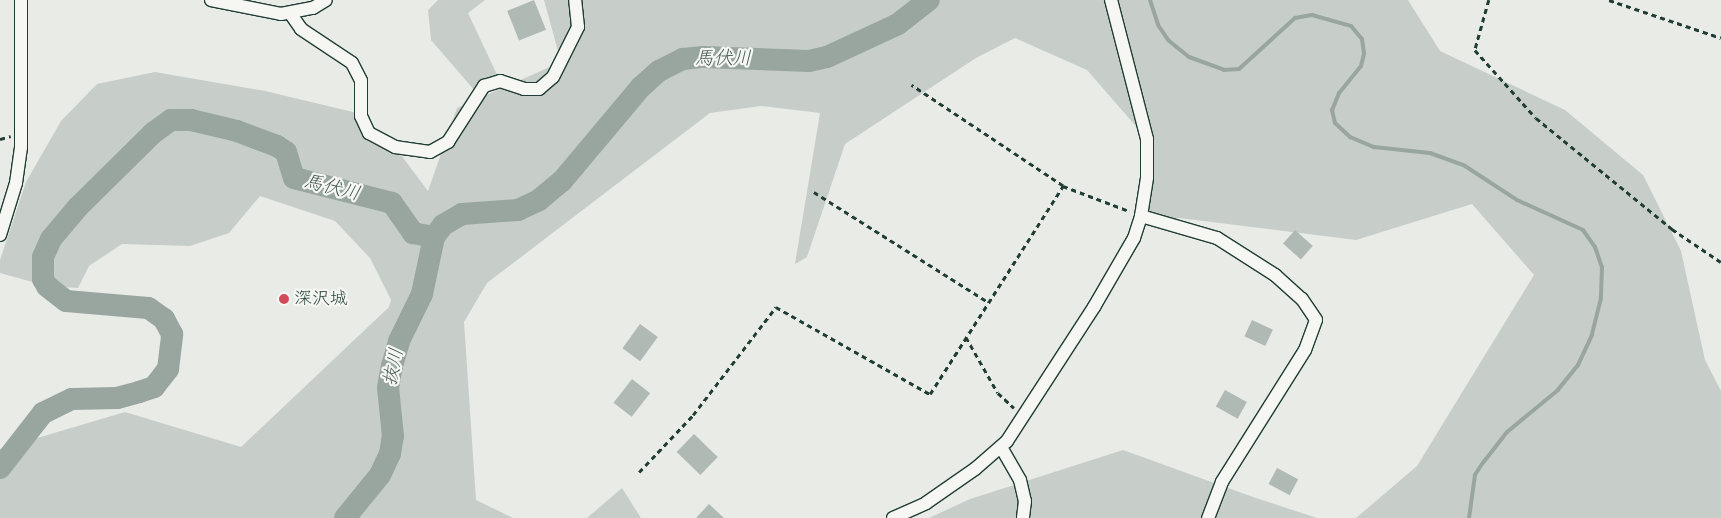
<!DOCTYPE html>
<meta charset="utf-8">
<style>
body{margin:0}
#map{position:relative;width:1721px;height:518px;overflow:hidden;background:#e9ebe7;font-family:"Comic Neue","Klee One",sans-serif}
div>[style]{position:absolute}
.green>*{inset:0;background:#c7cec9}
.stream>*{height:4px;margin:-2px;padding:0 2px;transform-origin:2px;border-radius:2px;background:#99a6a0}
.river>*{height:22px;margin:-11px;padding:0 11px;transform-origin:11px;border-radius:11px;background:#99a6a0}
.building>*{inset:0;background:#b0bab5;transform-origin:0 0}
.path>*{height:2.5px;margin-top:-1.25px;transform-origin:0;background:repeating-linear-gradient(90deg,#1f3d34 0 5px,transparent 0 9px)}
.roads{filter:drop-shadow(1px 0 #1f3d34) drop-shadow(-1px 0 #1f3d34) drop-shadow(0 1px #1f3d34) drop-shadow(0 -1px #1f3d34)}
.minor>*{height:12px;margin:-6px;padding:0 6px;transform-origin:6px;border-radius:6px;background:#f6f6f2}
.dots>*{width:14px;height:14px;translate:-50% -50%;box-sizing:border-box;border:2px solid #f6f6f2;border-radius:50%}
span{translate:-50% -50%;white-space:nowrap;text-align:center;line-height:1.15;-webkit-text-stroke:4.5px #f6f6f2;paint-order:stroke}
.poi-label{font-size:18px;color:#1f3d34}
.left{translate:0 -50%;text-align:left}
.water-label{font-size:19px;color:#445c54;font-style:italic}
</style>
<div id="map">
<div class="green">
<div style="clip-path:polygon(438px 0,485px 0,468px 13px,500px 81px,475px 91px,431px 40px,428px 10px)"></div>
<div style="clip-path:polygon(544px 0,1408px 0,1440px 51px,1565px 110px,1643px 175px,1681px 251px,1705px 360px,1721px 391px,1721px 518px,1356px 518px,1417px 466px,1534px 275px,1472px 204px,1356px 240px,1179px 218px,1146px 224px,1147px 139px,1087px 70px,1015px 38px,976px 58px,845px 144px,807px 257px,795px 264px,820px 113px,761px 106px,710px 113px,487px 283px,464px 322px,476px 500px,513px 518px,0 518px,0 449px,125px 412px,241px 447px,389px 307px,391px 300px,370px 258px,335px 221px,260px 196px,229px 233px,190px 246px,122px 244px,89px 266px,78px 288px,47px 286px,0 273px,0 260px,26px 182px,61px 121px,97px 84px,155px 72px,265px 91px,353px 112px,395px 147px,428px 191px,457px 108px,561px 62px)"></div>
<div style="clip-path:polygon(1123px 450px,1253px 497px,1317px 518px,929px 518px,970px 499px)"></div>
<div style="clip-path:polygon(622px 488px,641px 518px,587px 518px)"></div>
</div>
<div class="stream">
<div style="left:1150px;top:0;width:26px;rotate:72deg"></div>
<div style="left:1158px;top:25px;width:18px;rotate:56deg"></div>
<div style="left:1168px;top:40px;width:27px;rotate:39deg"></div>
<div style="left:1189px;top:57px;width:37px;rotate:20deg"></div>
<div style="left:1224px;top:70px;width:15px;rotate:-4deg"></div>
<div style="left:1239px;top:69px;width:76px;rotate:-42.3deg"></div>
<div style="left:1295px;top:18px;width:17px;rotate:-10deg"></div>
<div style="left:1312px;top:15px;width:41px;rotate:15.8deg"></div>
<div style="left:1351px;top:26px;width:17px;rotate:50deg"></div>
<div style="left:1362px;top:39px;width:15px;rotate:82deg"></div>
<div style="left:1364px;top:54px;width:12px;rotate:104deg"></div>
<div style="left:1361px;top:66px;width:35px;rotate:129deg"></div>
<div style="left:1339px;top:93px;width:18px;rotate:112deg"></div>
<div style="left:1332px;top:110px;width:13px;rotate:77deg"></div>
<div style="left:1335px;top:123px;width:21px;rotate:43deg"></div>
<div style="left:1350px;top:137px;width:26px;rotate:23deg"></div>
<div style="left:1374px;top:147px;width:56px;rotate:6.1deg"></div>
<div style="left:1430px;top:153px;width:37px;rotate:20deg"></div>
<div style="left:1465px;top:166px;width:62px;rotate:33.2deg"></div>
<div style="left:1517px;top:200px;width:72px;rotate:24.4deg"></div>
<div style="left:1583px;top:230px;width:21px;rotate:55deg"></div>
<div style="left:1595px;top:247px;width:21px;rotate:71deg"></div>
<div style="left:1602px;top:267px;width:31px;rotate:92deg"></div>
<div style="left:1601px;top:298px;width:38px;rotate:104deg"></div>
<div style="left:1592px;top:335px;width:33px;rotate:115deg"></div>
<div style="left:1578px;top:365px;width:32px;rotate:129deg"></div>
<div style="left:1558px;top:390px;width:66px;rotate:140.5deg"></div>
<div style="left:1507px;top:432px;width:37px;rotate:128deg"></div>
<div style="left:1484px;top:461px;width:17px;rotate:123deg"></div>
<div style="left:1475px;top:475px;width:43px;rotate:97.9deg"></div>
</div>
<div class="river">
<div style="left:0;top:468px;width:70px;rotate:-52deg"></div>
<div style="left:43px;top:413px;width:32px;rotate:-26deg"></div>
<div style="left:72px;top:399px;width:45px;rotate:-1.3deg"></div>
<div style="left:117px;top:398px;width:23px;rotate:-15deg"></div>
<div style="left:139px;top:392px;width:16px;rotate:-18deg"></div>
<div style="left:154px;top:387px;width:23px;rotate:-52deg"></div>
<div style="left:168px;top:369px;width:35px;rotate:-83deg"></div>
<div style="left:172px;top:334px;width:17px;rotate:-118deg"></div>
<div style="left:164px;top:319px;width:19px;rotate:-145deg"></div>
<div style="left:148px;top:308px;width:82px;rotate:-175.1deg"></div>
<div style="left:66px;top:301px;width:24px;rotate:-142deg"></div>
<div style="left:47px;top:286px;width:8px;rotate:-120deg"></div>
<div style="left:43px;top:279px;width:22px;rotate:-90deg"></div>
<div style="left:43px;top:257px;width:20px;rotate:-66deg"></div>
<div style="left:51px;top:239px;width:42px;rotate:-49.8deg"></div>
<div style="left:78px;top:207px;width:105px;rotate:-44.6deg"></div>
<div style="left:153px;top:133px;width:22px;rotate:-36deg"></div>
<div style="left:171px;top:120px;width:20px"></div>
<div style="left:191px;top:120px;width:47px;rotate:13.4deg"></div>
<div style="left:237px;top:131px;width:43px;rotate:20.6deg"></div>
<div style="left:277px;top:146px;width:11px;rotate:34deg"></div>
<div style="left:286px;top:152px;width:27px;rotate:73deg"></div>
<div style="left:294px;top:178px;width:101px;rotate:14.3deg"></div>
<div style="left:392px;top:203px;width:37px;rotate:55deg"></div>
<div style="left:413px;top:233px;width:21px;rotate:11deg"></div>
<div style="left:345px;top:518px;width:55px;rotate:-50.9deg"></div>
<div style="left:380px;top:475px;width:23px;rotate:-65deg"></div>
<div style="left:390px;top:454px;width:18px;rotate:-81deg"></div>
<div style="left:393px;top:436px;width:48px;rotate:-95.9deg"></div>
<div style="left:388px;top:388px;width:22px;rotate:-80deg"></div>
<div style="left:392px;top:366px;width:26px;rotate:-74deg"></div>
<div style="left:399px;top:341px;width:52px;rotate:-63.9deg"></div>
<div style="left:422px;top:294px;width:58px;rotate:-78.1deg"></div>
<div style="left:434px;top:237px;width:15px;rotate:-53deg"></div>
<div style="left:443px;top:225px;width:22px;rotate:-30deg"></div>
<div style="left:462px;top:214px;width:56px;rotate:-4.1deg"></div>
<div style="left:518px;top:210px;width:23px;rotate:-25deg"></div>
<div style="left:539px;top:200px;width:30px;rotate:-40deg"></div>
<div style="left:562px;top:181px;width:123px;rotate:-50deg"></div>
<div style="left:641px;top:87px;width:24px;rotate:-42deg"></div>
<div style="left:659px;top:71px;width:27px;rotate:-27deg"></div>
<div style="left:683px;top:59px;width:20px;rotate:-6deg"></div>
<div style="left:703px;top:57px;width:106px;rotate:2.2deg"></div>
<div style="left:809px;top:61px;width:18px;rotate:-13deg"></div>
<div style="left:827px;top:57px;width:78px;rotate:-24.9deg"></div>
<div style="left:898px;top:24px;width:39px;rotate:-38deg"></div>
</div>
<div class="building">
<div style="left:534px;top:0;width:32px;height:29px;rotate:68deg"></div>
<div style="left:1295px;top:230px;width:24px;height:18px;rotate:42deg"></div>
<div style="left:1252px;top:320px;width:23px;height:18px;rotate:25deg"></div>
<div style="left:640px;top:324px;width:22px;height:30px;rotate:36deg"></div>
<div style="left:632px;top:379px;width:23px;height:30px;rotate:38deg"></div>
<div style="left:1225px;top:390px;width:25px;height:19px;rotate:29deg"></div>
<div style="left:694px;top:434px;width:33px;height:25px;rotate:44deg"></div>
<div style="left:1277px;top:468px;width:24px;height:18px;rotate:28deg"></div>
<div style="clip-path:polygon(709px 504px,724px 518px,696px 518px)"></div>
</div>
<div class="path">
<div style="left:1489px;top:0;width:52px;rotate:105.6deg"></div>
<div style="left:1475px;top:50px;width:91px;rotate:48.1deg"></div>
<div style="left:1536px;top:118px;width:176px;rotate:39.2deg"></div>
<div style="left:1672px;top:229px;width:59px;rotate:34deg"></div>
<div style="left:1609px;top:0;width:118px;rotate:18.7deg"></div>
<div style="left:0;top:139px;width:11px;rotate:-15deg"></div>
<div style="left:1063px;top:186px;width:71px;rotate:20.7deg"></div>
<div style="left:814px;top:192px;width:206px;rotate:32.3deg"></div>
<div style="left:966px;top:337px;width:64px;rotate:60.3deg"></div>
<div style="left:998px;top:393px;width:22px;rotate:43deg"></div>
<div style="left:639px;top:472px;width:79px;rotate:-46.5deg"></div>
<div style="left:693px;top:415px;width:136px;rotate:-52.5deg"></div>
<div style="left:776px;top:307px;width:177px;rotate:29.5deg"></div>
<div style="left:930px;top:394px;width:247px;rotate:-57.4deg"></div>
<div style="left:1063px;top:186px;width:182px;rotate:-146.4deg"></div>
</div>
<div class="roads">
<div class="minor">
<div style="left:211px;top:0;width:71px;rotate:11.3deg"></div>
<div style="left:281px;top:14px;width:33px;rotate:-11deg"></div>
<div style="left:313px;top:8px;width:15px;rotate:-32deg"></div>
<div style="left:290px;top:13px;width:19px;rotate:55deg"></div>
<div style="left:301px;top:29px;width:61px;rotate:33.7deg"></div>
<div style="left:352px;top:63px;width:20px;rotate:63deg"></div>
<div style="left:361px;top:81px;width:35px;rotate:90deg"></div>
<div style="left:361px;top:116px;width:19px;rotate:65deg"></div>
<div style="left:369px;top:133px;width:30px;rotate:28deg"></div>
<div style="left:395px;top:147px;width:35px;rotate:8deg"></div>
<div style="left:430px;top:152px;width:21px;rotate:-29deg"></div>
<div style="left:448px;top:142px;width:67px;rotate:-57.3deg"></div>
<div style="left:484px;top:86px;width:17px;rotate:-17deg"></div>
<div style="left:500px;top:81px;width:25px;rotate:18deg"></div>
<div style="left:524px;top:89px;width:15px"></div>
<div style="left:539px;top:89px;width:18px;rotate:-41deg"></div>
<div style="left:553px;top:77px;width:56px;rotate:-63.4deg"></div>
<div style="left:578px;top:27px;width:27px;rotate:-96deg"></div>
<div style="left:1141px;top:216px;width:79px;rotate:16.1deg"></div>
<div style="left:1217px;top:238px;width:69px;rotate:32.5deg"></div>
<div style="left:1275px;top:275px;width:36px;rotate:42deg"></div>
<div style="left:1302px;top:299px;width:25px;rotate:56deg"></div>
<div style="left:1316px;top:320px;width:32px;rotate:110deg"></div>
<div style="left:1305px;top:350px;width:156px;rotate:122.2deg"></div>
<div style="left:1222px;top:482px;width:39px;rotate:111deg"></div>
<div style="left:0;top:235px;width:54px;rotate:-72.9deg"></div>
<div style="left:16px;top:183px;width:36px;rotate:-82deg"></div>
<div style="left:21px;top:147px;width:147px;rotate:-90deg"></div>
<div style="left:1001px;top:447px;width:38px;rotate:60deg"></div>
<div style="left:1020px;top:480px;width:22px;rotate:77deg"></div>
<div style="left:1025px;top:501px;width:17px;rotate:97deg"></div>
<div style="left:893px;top:518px;width:36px;rotate:-24deg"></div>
<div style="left:926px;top:503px;width:60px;rotate:-34.8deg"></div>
<div style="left:975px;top:469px;width:43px;rotate:-41.2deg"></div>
<div style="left:1007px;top:441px;width:160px;rotate:-57deg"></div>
<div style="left:1094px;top:307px;width:80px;rotate:-59.9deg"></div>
<div style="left:1134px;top:238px;width:23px;rotate:-72deg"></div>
<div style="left:1141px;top:216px;width:39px;rotate:-81deg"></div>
<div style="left:1147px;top:177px;width:38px;rotate:-90deg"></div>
<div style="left:1147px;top:139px;width:144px;rotate:-104.5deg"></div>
</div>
</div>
<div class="dots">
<div style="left:284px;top:299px;background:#d1495b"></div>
</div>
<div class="poi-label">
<span class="left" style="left:294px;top:299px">深沢城</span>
</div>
<div class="water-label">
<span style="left:723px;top:59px">馬伏川</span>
<span style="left:332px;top:188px;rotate:14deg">馬伏川</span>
<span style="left:394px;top:367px;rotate:-79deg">抜川</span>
</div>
</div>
